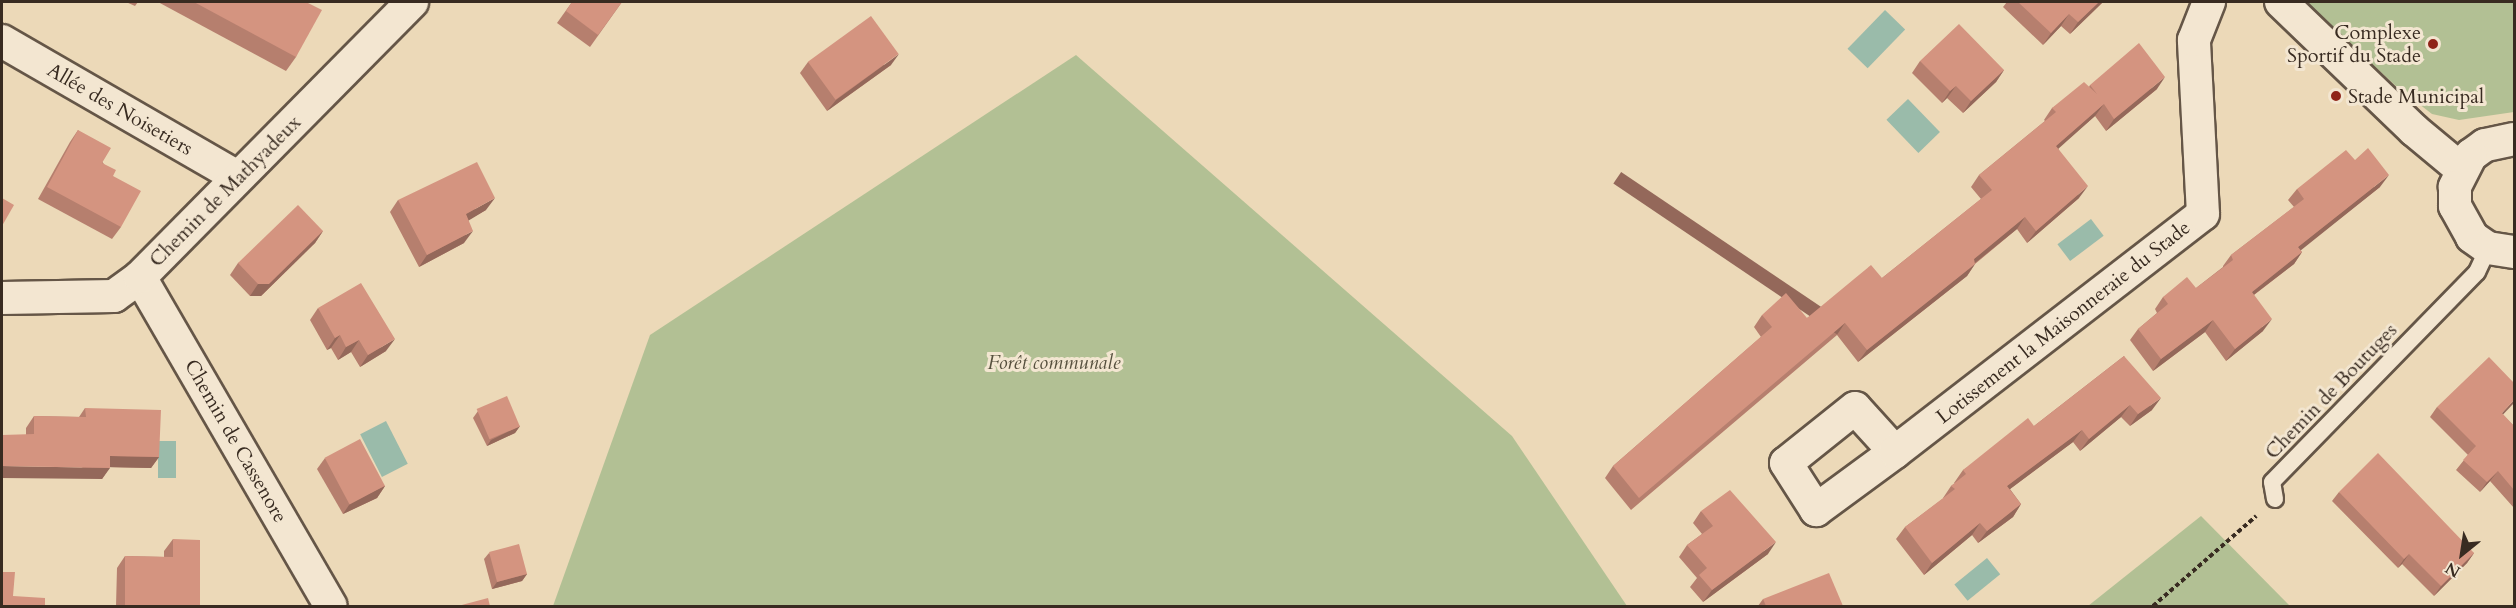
<!DOCTYPE html>
<meta charset="utf-8">
<style>
body{margin:0}
#map{position:relative;width:2516px;height:608px;overflow:hidden;background:#ecd9b8;font-family:Cardo,serif}
div>[style]{position:absolute}
.green>*{inset:0;background:#b2c094}
.water>*{inset:0;background:#9abbaa;transform-origin:0 0}
.path>*{height:4px;margin-top:-2px;transform-origin:0;background:repeating-linear-gradient(90deg,#382b21 0 4.5px,transparent 0 7.5px)}
.roads{filter:drop-shadow(2px 0 #655647) drop-shadow(-2px 0 #655647) drop-shadow(0 2px #655647) drop-shadow(0 -2px #655647)}
.service>*{height:16px;margin:-8px;padding:0 8px;transform-origin:8px;border-radius:8px;background:#f3e6d1}
.minor>*{height:32px;margin:-16px;padding:0 16px;transform-origin:16px;border-radius:16px;background:#f3e6d1}
.wall>*{inset:0;background:#b67f6e}
.shaded-wall>*{inset:0;background:#94685a;transform-origin:0 0}
.building>*{inset:0;background:#d49480;transform-origin:0 0}
.dots>*{width:16px;height:16px;translate:-50% -50%;box-sizing:border-box;border:3px solid #f3e6d1;border-radius:50%}
span{translate:-50% -50%;white-space:nowrap;text-align:center;line-height:1.15;-webkit-text-stroke:6px #f3e6d1;paint-order:stroke}
.poi-label{font-size:20px;color:#382b21}
.right{translate:-100% -50%;text-align:right}
.left{translate:0 -50%;text-align:left}
.street-label{font-size:20px;color:#382b21}
.park-label{font-size:20px;color:#56503e;font-style:italic}
.frame{position:absolute;inset:0;border:3px solid #382b21;pointer-events:none}
.north{position:absolute;left:2432px;top:524px;width:60px;height:60px;-webkit-text-stroke:4px #f3e6d1;paint-order:stroke;rotate:210deg;font-size:16px;font-weight:700;line-height:24px;text-align:center;color:#382b21}
.north::after{content:'';display:block;margin:auto;width:21px;height:27px;background:#382b21;clip-path:polygon(50% 0,100% 100%,50% 72%,0 100%)}
</style>
<div id="map">
<div class="green">
<div style="clip-path:polygon(2305px 2px,2514px 2px,2514px 112px,2459px 120px,2432px 114px,2397px 87px)"></div>
<div style="clip-path:polygon(1076px 55px,1512px 436px,1627px 606px,553px 606px,650px 335px)"></div>
<div style="clip-path:polygon(2201px 516px,2290px 606px,2088px 606px)"></div>
</div>
<div class="water">
<div style="left:1885px;top:10px;width:28px;height:54px;rotate:44deg"></div>
<div style="left:1908px;top:99px;width:46px;height:30px;rotate:46deg"></div>
<div style="left:2091px;top:219px;width:21px;height:42px;rotate:53deg"></div>
<div style="left:386px;top:421px;width:48px;height:29px;rotate:63deg"></div>
<div style="left:158px;top:441px;width:18px;height:37px"></div>
<div style="left:1987px;top:558px;width:21px;height:42px;rotate:51deg"></div>
</div>
<div class="path">
<div style="left:2153px;top:606px;width:137px;rotate:-41.1deg"></div>
</div>
<div class="roads">
<div class="service">
<div style="left:2275px;top:499px;width:17px;rotate:-100deg"></div>
<div style="left:2272px;top:482px;width:293px;rotate:-45.7deg"></div>
<div style="left:2477px;top:272px;width:26px;rotate:-65deg"></div>
</div>
<div class="minor">
<div style="left:2281px;top:2px;width:185px;rotate:43.9deg"></div>
<div style="left:2414px;top:130px;width:61px;rotate:39.7deg"></div>
<div style="left:2px;top:41px;width:272px;rotate:30deg"></div>
<div style="left:2514px;top:139px;width:30px;rotate:168deg"></div>
<div style="left:2485px;top:145px;width:17px;rotate:144deg"></div>
<div style="left:2471px;top:155px;width:36px;rotate:117deg"></div>
<div style="left:2455px;top:187px;width:19px;rotate:90deg"></div>
<div style="left:2455px;top:206px;width:35px;rotate:61deg"></div>
<div style="left:2472px;top:237px;width:19px;rotate:35deg"></div>
<div style="left:2488px;top:248px;width:26px;rotate:9deg"></div>
<div style="left:140px;top:277px;width:380px;rotate:59.9deg"></div>
<div style="left:2px;top:298px;width:112px;rotate:-1deg"></div>
<div style="left:114px;top:296px;width:32px;rotate:-36deg"></div>
<div style="left:140px;top:277px;width:387px;rotate:-45.3deg"></div>
<div style="left:1895px;top:452px;width:59px;rotate:-132.3deg"></div>
<div style="left:1855px;top:408px;width:88px;rotate:141.4deg"></div>
<div style="left:1786px;top:463px;width:56px;rotate:57.4deg"></div>
<div style="left:1816px;top:510px;width:98px;rotate:-36.3deg"></div>
<div style="left:1895px;top:452px;width:389px;rotate:-37.7deg"></div>
<div style="left:2203px;top:214px;width:174px;rotate:-93deg"></div>
<div style="left:2194px;top:40px;width:41px;rotate:-68.5deg"></div>
</div>
</div>
<div class="wall">
<div style="clip-path:polygon(126px 2px,138px 2px,135px 6px)"></div>
<div style="clip-path:polygon(158px 2px,306px 2px,296px 57px,286px 71px)"></div>
<div style="clip-path:polygon(572px 2px,622px 2px,590px 47px,557px 23px)"></div>
<div style="clip-path:polygon(2007px 2px,2103px 2px,2070px 34px,2061px 26px,2043px 45px,2003px 7px)"></div>
<div style="clip-path:polygon(1920px 61px,2004px 70px,1996px 82px,1963px 113px,1947px 98px,1942px 103px,1912px 73px)"></div>
<div style="clip-path:polygon(808px 62px,891px 65px,827px 111px,800px 73px)"></div>
<div style="clip-path:polygon(2090px 85px,2157px 89px,2106px 131px,2095px 116px,2058px 148px,2079px 198px,2027px 243px,2017px 229px,1975px 264px,1967px 276px,1858px 362px,1837px 335px,1631px 510px,1605px 478px,1613px 466px,1761px 337px,1754px 327px,1762px 315px,1807px 318px,1882px 278px,1981px 199px,1971px 187px,1979px 175px,2045px 121px,2044px 120px,2052px 108px,2089px 87px)"></div>
<div style="clip-path:polygon(78px 130px,113px 176px,121px 227px,112px 239px,38px 199px,70px 142px)"></div>
<div style="clip-path:polygon(2380px 187px,2300px 250px,2302px 252px,2294px 264px,2254px 295px,2263px 331px,2226px 361px,2205px 332px,2153px 371px,2130px 340px,2138px 329px,2157px 313px,2155px 309px,2163px 297px,2196px 288px,2223px 267px,2223px 266px,2231px 255px,2294px 207px,2288px 200px,2297px 189px)"></div>
<div style="clip-path:polygon(398px 200px,486px 210px,468px 220px,464px 243px,419px 267px,390px 212px)"></div>
<div style="clip-path:polygon(323px 231px,315px 243px,261px 296px,250px 296px,230px 275px,238px 263px)"></div>
<div style="clip-path:polygon(318px 308px,386px 351px,360px 367px,351px 352px,338px 360px,331px 348px,327px 350px,310px 320px)"></div>
<div style="clip-path:polygon(2124px 356px,2152px 410px,2130px 426px,2121px 417px,2080px 451px,2073px 442px,2010px 489px,2021px 504px,2013px 517px,1978px 543px,1972px 535px,1924px 575px,1896px 539px,1905px 527px,1944px 498px,1943px 498px,1951px 486px,1955px 483px,1954px 483px,1963px 470px,2034px 426px)"></div>
<div style="clip-path:polygon(2437px 407px,2503px 415px,2514px 426px,2514px 508px,2490px 481px,2480px 492px,2456px 470px,2468px 455px,2430px 417px)"></div>
<div style="clip-path:polygon(85px 408px,159px 457px,151px 468px,110px 467px,102px 479px,26px 435px,26px 428px,34px 416px,79px 417px)"></div>
<div style="clip-path:polygon(478px 411px,520px 426px,515px 433px,487px 446px,473px 418px)"></div>
<div style="clip-path:polygon(325px 458px,385px 486px,377px 498px,343px 514px,317px 469px)"></div>
<div style="clip-path:polygon(2339px 492px,2474px 553px,2467px 563px,2434px 596px,2402px 564px,2398px 568px,2332px 501px)"></div>
<div style="clip-path:polygon(1701px 511px,1768px 554px,1703px 602px,1690px 587px,1697px 578px,1679px 557px,1687px 545px,1702px 534px,1693px 523px)"></div>
<div style="clip-path:polygon(173px 539px,200px 606px,116px 606px,117px 568px,125px 556px,164px 557px,164px 551px)"></div>
<div style="clip-path:polygon(489px 553px,527px 574px,522px 581px,492px 589px,484px 559px)"></div>
<div style="clip-path:polygon(1763px 599px,1843px 606px,1758px 606px)"></div>
</div>
<div class="shaded-wall">
<div style="clip-path:polygon(2099px 2px,2103px 2px,2070px 34px,2078px 22px)"></div>
<div style="clip-path:polygon(2069px 14px,2061px 26px,2043px 45px,2051px 33px)"></div>
<div style="clip-path:polygon(899px 54px,891px 65px,827px 111px,836px 100px)"></div>
<div style="clip-path:polygon(2004px 70px,1996px 82px,1963px 113px,1971px 101px)"></div>
<div style="clip-path:polygon(2165px 77px,2157px 89px,2106px 131px,2114px 119px)"></div>
<div style="clip-path:polygon(1956px 86px,1947px 98px,1942px 103px,1950px 91px)"></div>
<div style="clip-path:polygon(2104px 104px,2095px 116px,2048px 158px,2056px 146px)"></div>
<div style="clip-path:polygon(2389px 175px,2380px 187px,2290px 259px,2298px 247px)"></div>
<div style="clip-path:polygon(2088px 186px,2079px 198px,2027px 243px,2036px 231px)"></div>
<div style="clip-path:polygon(495px 198px,486px 210px,458px 227px,466px 214px)"></div>
<div style="clip-path:polygon(2025px 217px,2017px 229px,1965px 271px,1974px 259px)"></div>
<div style="clip-path:polygon(323px 231px,315px 243px,261px 296px,250px 296px,258px 284px)"></div>
<div style="clip-path:polygon(473px 231px,464px 243px,419px 267px,427px 255px)"></div>
<div style="clip-path:polygon(2302px 252px,2294px 264px,2243px 303px,2252px 292px)"></div>
<div style="clip-path:polygon(1975px 264px,1967px 276px,1858px 362px,1867px 350px)"></div>
<div style="clip-path:polygon(2272px 319px,2263px 331px,2226px 361px,2235px 349px)"></div>
<div style="clip-path:polygon(2213px 320px,2205px 332px,2153px 371px,2161px 359px)"></div>
<div style="left:1845px;top:323px;width:14px;height:270px;rotate:124deg"></div>
<div style="clip-path:polygon(340px 335px,331px 348px,327px 350px,335px 338px)"></div>
<div style="clip-path:polygon(395px 339px,386px 351px,360px 367px,368px 355px)"></div>
<div style="clip-path:polygon(359px 340px,351px 352px,338px 360px,346px 347px)"></div>
<div style="clip-path:polygon(2161px 398px,2152px 410px,2130px 426px,2138px 414px)"></div>
<div style="clip-path:polygon(2514px 400px,2514px 403px,2495px 423px,2502px 413px)"></div>
<div style="clip-path:polygon(2130px 405px,2121px 417px,2080px 451px,2089px 439px)"></div>
<div style="clip-path:polygon(520px 426px,515px 433px,487px 446px,491px 440px)"></div>
<div style="clip-path:polygon(2082px 430px,2073px 442px,1998px 498px,2007px 486px)"></div>
<div style="clip-path:polygon(110px 456px,159px 457px,151px 468px,102px 467px)"></div>
<div style="clip-path:polygon(2px 466px,110px 468px,102px 479px,2px 478px)"></div>
<div style="clip-path:polygon(2498px 471px,2490px 481px,2480px 492px,2487px 482px)"></div>
<div style="clip-path:polygon(385px 486px,377px 498px,343px 514px,351px 502px)"></div>
<div style="clip-path:polygon(2021px 504px,2013px 517px,1978px 543px,1987px 531px)"></div>
<div style="clip-path:polygon(1980px 523px,1972px 535px,1924px 575px,1932px 563px)"></div>
<div style="clip-path:polygon(1776px 542px,1768px 554px,1703px 602px,1712px 590px)"></div>
<div style="clip-path:polygon(2474px 553px,2467px 563px,2434px 596px,2441px 586px)"></div>
<div style="clip-path:polygon(2409px 554px,2402px 564px,2398px 568px,2404px 559px)"></div>
<div style="clip-path:polygon(527px 574px,522px 581px,492px 589px,497px 582px)"></div>
</div>
<div class="building">
<div style="clip-path:polygon(194px 2px,306px 2px,322px 10px,296px 57px)"></div>
<div style="clip-path:polygon(572px 2px,622px 2px,598px 35px,566px 11px)"></div>
<div style="clip-path:polygon(2018px 2px,2099px 2px,2078px 22px,2069px 14px,2051px 33px)"></div>
<div style="left:871px;top:16px;width:47px;height:78px;rotate:54deg"></div>
<div style="clip-path:polygon(1959px 24px,2004px 70px,1971px 101px,1956px 86px,1950px 91px,1920px 61px)"></div>
<div style="clip-path:polygon(2139px 43px,2165px 77px,2114px 119px,2104px 104px,2056px 146px,2088px 186px,2036px 231px,2025px 217px,1974px 259px,1975px 264px,1867px 350px,1845px 323px,1639px 498px,1613px 466px,1772px 327px,1762px 315px,1786px 293px,1807px 318px,1871px 265px,1882px 278px,1992px 190px,1979px 175px,2056px 112px,2052px 108px,2084px 82px,2097px 94px,2090px 85px)"></div>
<div style="clip-path:polygon(78px 130px,111px 148px,102px 163px,116px 170px,113px 176px,141px 191px,121px 227px,47px 187px)"></div>
<div style="clip-path:polygon(2368px 148px,2389px 175px,2298px 247px,2302px 252px,2252px 292px,2272px 319px,2235px 349px,2213px 320px,2161px 359px,2138px 329px,2168px 304px,2163px 297px,2187px 277px,2196px 288px,2233px 260px,2231px 255px,2304px 199px,2297px 189px,2346px 150px,2355px 160px)"></div>
<div style="clip-path:polygon(477px 162px,495px 198px,466px 214px,473px 231px,427px 255px,398px 200px)"></div>
<div style="clip-path:polygon(2px 198px,14px 205px,2px 226px)"></div>
<div style="clip-path:polygon(298px 205px,323px 231px,269px 284px,258px 284px,238px 263px)"></div>
<div style="clip-path:polygon(361px 283px,395px 339px,368px 355px,359px 340px,346px 347px,340px 335px,335px 338px,318px 308px)"></div>
<div style="clip-path:polygon(2124px 356px,2161px 398px,2138px 414px,2130px 405px,2089px 439px,2082px 430px,2007px 486px,2021px 504px,1987px 531px,1980px 523px,1932px 563px,1905px 527px,1955px 489px,1951px 486px,1966px 474px,1963px 470px,2028px 418px,2034px 426px)"></div>
<div style="clip-path:polygon(2489px 357px,2514px 383px,2514px 400px,2502px 413px,2514px 426px,2514px 490px,2498px 471px,2487px 482px,2463px 460px,2476px 446px,2437px 407px)"></div>
<div style="left:507px;top:396px;width:33px;height:33px;rotate:67deg"></div>
<div style="clip-path:polygon(85px 408px,161px 410px,159px 457px,110px 456px,110px 468px,2px 466px,2px 435px,34px 434px,34px 416px,86px 417px)"></div>
<div style="left:360px;top:439px;width:53px;height:40px;rotate:62deg"></div>
<div style="clip-path:polygon(2378px 453px,2474px 553px,2441px 586px,2409px 554px,2404px 559px,2339px 492px)"></div>
<div style="clip-path:polygon(1730px 490px,1776px 542px,1712px 590px,1699px 575px,1707px 568px,1687px 545px,1713px 526px,1701px 511px)"></div>
<div style="clip-path:polygon(173px 539px,200px 540px,200px 606px,125px 606px,125px 556px,173px 557px)"></div>
<div style="left:519px;top:544px;width:31px;height:31px;rotate:75deg"></div>
<div style="clip-path:polygon(2px 572px,15px 572px,13px 596px,45px 598px,45px 606px,2px 606px)"></div>
<div style="clip-path:polygon(1829px 573px,1843px 606px,1766px 606px,1763px 599px)"></div>
<div style="clip-path:polygon(488px 598px,490px 606px,458px 606px)"></div>
</div>
<div class="dots">
<div style="left:2433px;top:44px;background:#8f2418"></div>
<div style="left:2336px;top:96px;background:#8f2418"></div>
</div>
<div class="poi-label">
<span class="right" style="left:2421px;top:44px">Complexe<br>Sportif du Stade</span>
<span class="left" style="left:2348px;top:96px">Stade Municipal</span>
</div>
<div class="street-label">
<span style="left:120px;top:109px;rotate:30deg">Allée des Noisetiers</span>
<span style="left:225px;top:191px;rotate:-45deg">Chemin de Mathyadeux</span>
<span style="left:2063px;top:322px;rotate:-38deg">Lotissement la Maisonneraie du Stade</span>
<span style="left:2331px;top:391px;rotate:-46deg">Chemin de Boutuges</span>
<span style="left:236px;top:441px;rotate:60deg">Chemin de Cassenore</span>
</div>
<div class="park-label">
<span style="left:1054px;top:362px">Forêt communale</span>
</div>
<div class="frame"></div>
<div class="north">N</div>
</div>
